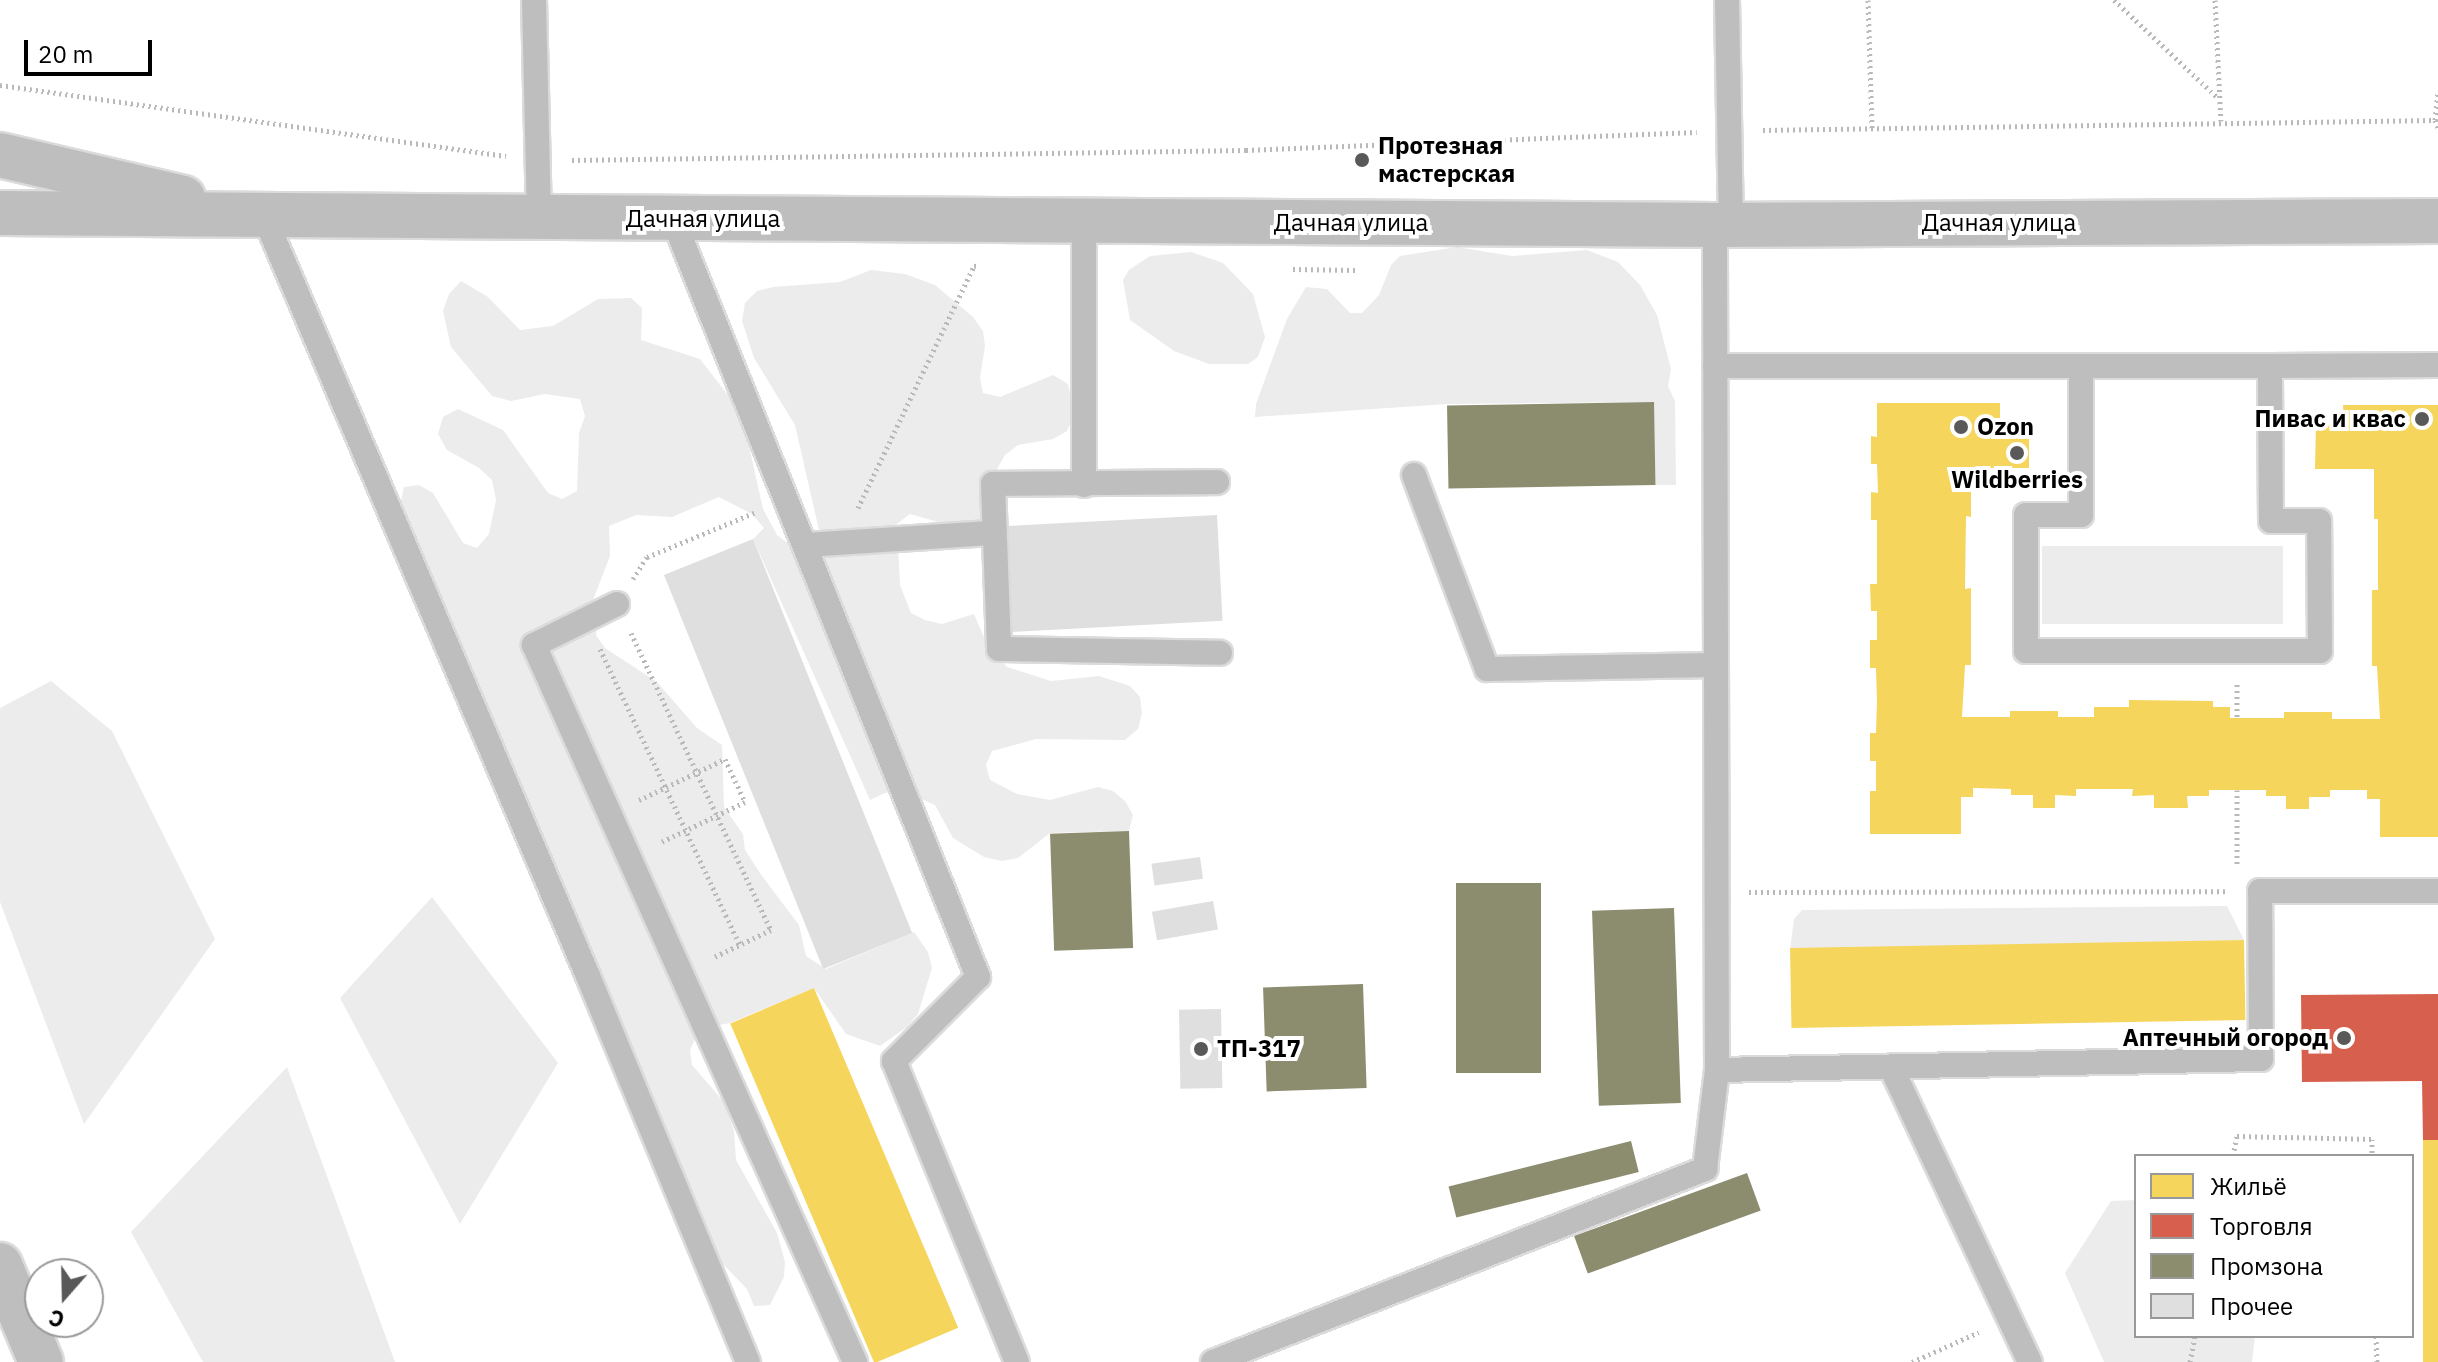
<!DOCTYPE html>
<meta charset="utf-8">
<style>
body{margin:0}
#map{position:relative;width:2438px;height:1362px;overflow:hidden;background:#fff;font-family:"IBM Plex Sans",sans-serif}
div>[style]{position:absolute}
.green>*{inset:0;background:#ececec;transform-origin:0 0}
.homes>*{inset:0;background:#f6d55c;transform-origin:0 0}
.shops>*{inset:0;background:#d6604d}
.industry>*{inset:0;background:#8c8c6e;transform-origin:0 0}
.building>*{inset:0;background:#dfdfdf;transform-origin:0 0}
.path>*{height:5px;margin-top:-2.5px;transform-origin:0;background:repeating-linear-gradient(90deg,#b9b9b9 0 2px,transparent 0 6px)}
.roads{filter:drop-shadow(2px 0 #dbdbdb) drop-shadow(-2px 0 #dbdbdb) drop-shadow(0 2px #dbdbdb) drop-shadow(0 -2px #dbdbdb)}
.service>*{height:24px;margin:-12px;padding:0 12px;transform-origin:12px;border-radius:12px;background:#bebebe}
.tertiary>*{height:44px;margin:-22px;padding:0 22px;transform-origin:22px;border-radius:22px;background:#bebebe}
.primary>*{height:44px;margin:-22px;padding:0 22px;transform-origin:22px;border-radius:22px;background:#bebebe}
.dots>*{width:22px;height:22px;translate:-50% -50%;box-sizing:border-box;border:4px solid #fff;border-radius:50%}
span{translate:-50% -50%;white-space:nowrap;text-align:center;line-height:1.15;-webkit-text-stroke:8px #fff;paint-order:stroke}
.poi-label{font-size:24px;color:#000;font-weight:700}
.left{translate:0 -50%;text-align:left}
.right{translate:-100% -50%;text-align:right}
.street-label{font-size:24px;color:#000}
.legend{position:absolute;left:2134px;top:1154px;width:280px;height:184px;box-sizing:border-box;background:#fff;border:2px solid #999;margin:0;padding:10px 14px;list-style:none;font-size:24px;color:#000}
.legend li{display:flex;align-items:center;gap:16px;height:40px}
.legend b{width:40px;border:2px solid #999}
.north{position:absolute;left:24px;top:1258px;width:80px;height:80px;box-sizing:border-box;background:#fff;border:2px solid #999;border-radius:50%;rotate:200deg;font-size:22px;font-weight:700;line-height:32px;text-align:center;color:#000}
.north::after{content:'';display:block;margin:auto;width:28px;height:36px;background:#595959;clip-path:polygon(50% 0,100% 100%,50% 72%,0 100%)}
.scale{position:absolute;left:24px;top:40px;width:128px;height:36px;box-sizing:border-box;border:4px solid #000;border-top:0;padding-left:10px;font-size:24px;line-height:28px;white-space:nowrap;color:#000;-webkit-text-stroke:6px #fff;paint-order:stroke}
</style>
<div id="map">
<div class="green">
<div style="clip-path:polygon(1457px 247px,1512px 256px,1587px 250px,1618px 262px,1640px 285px,1657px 315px,1671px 369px,1668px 386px,1675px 401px,1676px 485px,1655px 485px,1653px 402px,1447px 404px,1255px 417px,1256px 404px,1287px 319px,1306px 287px,1327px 289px,1350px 313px,1362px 313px,1379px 295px,1391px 265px,1400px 256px)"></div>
<div style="clip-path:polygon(1191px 252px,1223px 263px,1253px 294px,1265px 337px,1258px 357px,1248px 364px,1209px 364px,1174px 351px,1130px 320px,1123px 280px,1129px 270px,1150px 256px)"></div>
<div style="clip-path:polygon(871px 270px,905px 274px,935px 285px,973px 317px,983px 331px,985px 346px,980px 378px,983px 393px,1000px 397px,1053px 375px,1068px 384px,1074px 416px,1067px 431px,1053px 439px,1018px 445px,1005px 455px,997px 469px,986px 519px,945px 524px,910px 514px,897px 524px,900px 585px,911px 613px,925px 620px,942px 624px,974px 614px,986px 642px,1007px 667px,1051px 681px,1099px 676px,1130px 686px,1140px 697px,1142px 713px,1138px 729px,1125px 740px,1036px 739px,992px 751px,986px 765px,990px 780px,1017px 794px,1050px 800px,1098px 787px,1113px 791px,1125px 801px,1133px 815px,1129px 831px,1050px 833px,1018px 858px,1002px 861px,984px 857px,953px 838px,935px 805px,902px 791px,885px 793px,870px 800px,753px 539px,764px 528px,752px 514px,719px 497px,672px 517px,636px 515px,609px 526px,610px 556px,593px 600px,598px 617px,596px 635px,605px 648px,657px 682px,697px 728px,722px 745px,724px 807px,743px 834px,745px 850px,762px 876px,799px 925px,806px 956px,826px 969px,914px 932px,928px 952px,932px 968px,918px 1014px,907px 1027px,880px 1046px,846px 1034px,814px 988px,730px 1023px,709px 1027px,696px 1037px,690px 1050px,692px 1065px,724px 1102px,734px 1131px,736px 1160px,777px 1233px,785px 1262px,784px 1277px,770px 1305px,754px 1306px,747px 1289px,720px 1261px,400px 505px,404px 487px,419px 485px,433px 493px,463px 543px,477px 548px,489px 534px,496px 500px,492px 480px,479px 468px,447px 450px,438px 434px,443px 417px,458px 409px,503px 430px,548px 493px,562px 499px,577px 491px,579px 433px,585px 416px,580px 399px,545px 394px,511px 401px,492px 396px,451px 347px,443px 311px,449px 294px,461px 281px,488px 297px,520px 330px,553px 326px,598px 299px,631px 298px,642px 308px,641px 340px,700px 359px,731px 399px,749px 446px,763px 509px,777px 535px,789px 544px,806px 545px,821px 539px,795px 425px,754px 358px,742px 321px,745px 303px,757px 291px,773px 287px,840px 282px)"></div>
<div style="left:2283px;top:546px;width:78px;height:241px;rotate:90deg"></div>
<div style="clip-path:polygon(51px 681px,112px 731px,215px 939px,84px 1124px,0 902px,0 708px)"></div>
<div style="clip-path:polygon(432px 897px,558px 1063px,460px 1224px,340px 998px)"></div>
<div style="clip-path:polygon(2227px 906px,2244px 940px,1790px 950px,1794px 919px,1802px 910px)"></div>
<div style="clip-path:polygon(287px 1067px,395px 1362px,203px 1362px,131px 1232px)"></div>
<div style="clip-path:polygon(2136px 1200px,2136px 1336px,2255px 1336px,2252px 1362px,2104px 1362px,2065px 1273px,2111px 1201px)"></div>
</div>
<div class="homes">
<div style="clip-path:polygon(1877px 403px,2000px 403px,2000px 420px,2029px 420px,2029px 468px,1971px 468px,1971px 517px,1966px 516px,1965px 589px,1971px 588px,1971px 665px,1965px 665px,1962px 717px,2010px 717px,2010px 711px,2058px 711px,2058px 717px,2094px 717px,2094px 707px,2129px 707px,2129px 700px,2213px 701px,2213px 707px,2230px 707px,2230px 718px,2284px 718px,2284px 712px,2332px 712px,2332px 719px,2380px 719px,2377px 666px,2372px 666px,2372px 590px,2378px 590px,2378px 519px,2374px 519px,2374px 469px,2315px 469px,2316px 421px,2344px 421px,2343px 405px,2438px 405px,2438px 837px,2380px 837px,2380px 799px,2367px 799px,2367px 790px,2330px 790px,2330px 797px,2309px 797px,2309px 809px,2286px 809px,2286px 796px,2266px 796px,2266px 790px,2209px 790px,2209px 796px,2187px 796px,2188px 808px,2154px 808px,2154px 795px,2132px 796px,2133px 789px,2076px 789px,2076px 796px,2055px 795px,2055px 808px,2033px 808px,2033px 795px,2011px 795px,2011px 789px,1973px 788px,1973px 797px,1961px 797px,1961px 834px,1870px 834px,1870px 791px,1876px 791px,1876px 761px,1870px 761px,1870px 733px,1876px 733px,1877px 702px,1876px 668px,1870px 668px,1870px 640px,1877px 640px,1877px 611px,1871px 611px,1870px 584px,1877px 584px,1877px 520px,1871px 520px,1871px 492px,1878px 493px,1877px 464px,1871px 464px,1871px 436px,1877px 437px)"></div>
<div style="left:2244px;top:940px;width:80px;height:454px;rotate:89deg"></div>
<div style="left:814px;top:988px;width:369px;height:91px;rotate:67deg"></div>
<div style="left:2423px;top:1140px;width:15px;height:222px"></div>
</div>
<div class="shops">
<div style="clip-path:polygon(2438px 994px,2438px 1140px,2423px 1140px,2422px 1081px,2302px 1082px,2301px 995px)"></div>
</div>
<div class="industry">
<div style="left:1654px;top:402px;width:83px;height:207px;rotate:89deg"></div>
<div style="left:1129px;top:831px;width:117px;height:79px;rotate:88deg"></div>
<div style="left:1541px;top:883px;width:190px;height:85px;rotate:90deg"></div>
<div style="left:1674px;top:908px;width:195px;height:82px;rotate:88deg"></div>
<div style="left:1363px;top:984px;width:104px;height:100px;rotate:88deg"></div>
<div style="left:1631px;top:1141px;width:32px;height:188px;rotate:76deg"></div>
<div style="left:1747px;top:1173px;width:40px;height:184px;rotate:70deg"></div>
</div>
<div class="building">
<div style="left:1217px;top:515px;width:106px;height:211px;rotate:87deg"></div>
<div style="left:753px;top:539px;width:425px;height:96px;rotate:68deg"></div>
<div style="left:1200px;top:857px;width:22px;height:49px;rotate:82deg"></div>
<div style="left:1213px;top:901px;width:29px;height:62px;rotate:80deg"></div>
<div style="left:1221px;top:1009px;width:79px;height:42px;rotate:89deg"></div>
</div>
<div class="path">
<div style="left:1868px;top:0;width:128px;rotate:88.2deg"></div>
<div style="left:2114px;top:0;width:144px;rotate:43.3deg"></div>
<div style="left:2215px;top:0;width:121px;rotate:87.2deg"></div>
<div style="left:0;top:85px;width:511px;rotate:7.99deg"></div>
<div style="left:2435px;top:120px;width:27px;rotate:-84deg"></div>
<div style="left:1763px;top:130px;width:672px;rotate:-0.85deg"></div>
<div style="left:2435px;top:120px;width:9px;rotate:69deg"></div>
<div style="left:572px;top:160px;width:674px;rotate:-0.85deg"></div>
<div style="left:1246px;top:150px;width:451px;rotate:-2.3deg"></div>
<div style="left:1293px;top:269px;width:62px;rotate:0.9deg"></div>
<div style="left:858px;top:508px;width:268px;rotate:-64.4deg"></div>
<div style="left:974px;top:266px;width:5px;rotate:-11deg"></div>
<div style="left:633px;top:579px;width:26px;rotate:-58deg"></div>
<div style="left:647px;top:557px;width:116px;rotate:-22.4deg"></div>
<div style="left:631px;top:633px;width:328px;rotate:64.8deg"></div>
<div style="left:771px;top:930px;width:65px;rotate:154.6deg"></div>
<div style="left:600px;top:649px;width:327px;rotate:64.7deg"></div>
<div style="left:2237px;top:684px;width:34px;rotate:90deg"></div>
<div style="left:2237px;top:790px;width:76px;rotate:90deg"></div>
<div style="left:639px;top:800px;width:95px;rotate:-25.5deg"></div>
<div style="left:725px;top:759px;width:47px;rotate:65.1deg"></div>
<div style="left:745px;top:802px;width:95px;rotate:154.5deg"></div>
<div style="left:1749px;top:892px;width:478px;rotate:-0.1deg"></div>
<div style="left:2233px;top:1156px;width:20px;rotate:-79deg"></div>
<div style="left:2237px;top:1136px;width:135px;rotate:1.3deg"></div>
<div style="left:2372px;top:1139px;width:17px;rotate:90deg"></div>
<div style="left:2376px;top:1336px;width:26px;rotate:88deg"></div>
<div style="left:1912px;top:1362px;width:73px;rotate:-24.1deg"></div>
<div style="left:2190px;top:1362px;width:26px;rotate:-79deg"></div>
</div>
<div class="roads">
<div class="service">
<div style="left:534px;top:0;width:217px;rotate:88.7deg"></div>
<div style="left:1727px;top:0;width:224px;rotate:89deg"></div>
<div style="left:264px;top:216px;width:826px;rotate:66.91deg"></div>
<div style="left:588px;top:976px;width:418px;rotate:67.5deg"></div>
<div style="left:673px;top:219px;width:817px;rotate:68.08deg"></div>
<div style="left:978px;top:977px;width:119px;rotate:135deg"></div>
<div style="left:894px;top:1061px;width:325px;rotate:67.8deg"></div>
<div style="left:1084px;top:221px;width:264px;rotate:90deg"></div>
<div style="left:1715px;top:366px;width:366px"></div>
<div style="left:2081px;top:366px;width:149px;rotate:90deg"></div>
<div style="left:2081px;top:515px;width:55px;rotate:180deg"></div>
<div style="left:2026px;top:515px;width:136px;rotate:90deg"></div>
<div style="left:2026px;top:651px;width:294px"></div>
<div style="left:2320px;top:651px;width:130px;rotate:-90.4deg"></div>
<div style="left:2319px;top:521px;width:48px;rotate:180deg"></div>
<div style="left:2271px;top:521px;width:155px;rotate:-90.4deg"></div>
<div style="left:2270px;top:366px;width:168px;rotate:-0.3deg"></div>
<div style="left:2081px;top:366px;width:189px"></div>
<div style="left:1414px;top:475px;width:207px;rotate:69.4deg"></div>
<div style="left:1487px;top:669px;width:229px;rotate:-1deg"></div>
<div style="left:1217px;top:482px;width:224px;rotate:179.5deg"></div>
<div style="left:993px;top:484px;width:165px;rotate:87.9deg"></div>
<div style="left:999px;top:649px;width:221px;rotate:1deg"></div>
<div style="left:806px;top:545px;width:188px;rotate:-3.7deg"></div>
<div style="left:617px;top:604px;width:93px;rotate:153.7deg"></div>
<div style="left:534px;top:645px;width:786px;rotate:65.88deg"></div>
<div style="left:1891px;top:1067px;width:326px;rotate:64.8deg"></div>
<div style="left:1717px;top:1070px;width:544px;rotate:-1.16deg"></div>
<div style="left:2261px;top:1059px;width:168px;rotate:-90.3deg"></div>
<div style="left:2260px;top:891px;width:178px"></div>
<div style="left:1213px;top:1362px;width:529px;rotate:-21.42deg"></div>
<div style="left:1705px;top:1169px;width:100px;rotate:-83.1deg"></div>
<div style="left:1717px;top:1070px;width:845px;rotate:-90.14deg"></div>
</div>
<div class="tertiary">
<div style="left:0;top:155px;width:188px;rotate:13.2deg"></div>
<div style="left:0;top:213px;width:1715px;rotate:0.4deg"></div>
<div style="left:1715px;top:225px;width:723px;rotate:-0.32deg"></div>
</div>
<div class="primary">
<div style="left:0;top:1265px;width:105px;rotate:67.1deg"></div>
</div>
</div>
<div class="dots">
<div style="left:1362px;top:160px;background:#595959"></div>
<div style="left:2422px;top:419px;background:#595959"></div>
<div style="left:1961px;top:427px;background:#595959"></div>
<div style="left:2017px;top:453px;background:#595959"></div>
<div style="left:2344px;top:1038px;background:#595959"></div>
<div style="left:1201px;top:1049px;background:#595959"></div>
</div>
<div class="poi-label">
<span class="left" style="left:1378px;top:160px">Протезная<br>мастерская</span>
<span class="right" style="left:2406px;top:419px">Пивас и квас</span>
<span class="left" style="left:1977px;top:427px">Ozon</span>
<span style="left:2017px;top:480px">Wildberries</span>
<span class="right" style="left:2328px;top:1038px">Аптечный огород</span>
<span class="left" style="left:1217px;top:1049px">ТП-317</span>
</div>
<div class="street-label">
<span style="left:703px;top:219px">Дачная улица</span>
<span style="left:1351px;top:223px">Дачная улица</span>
<span style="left:1999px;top:223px">Дачная улица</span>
</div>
<ul class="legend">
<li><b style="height:22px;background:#f6d55c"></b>Жильё</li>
<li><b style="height:22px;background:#d6604d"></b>Торговля</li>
<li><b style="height:22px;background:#8c8c6e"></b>Промзона</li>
<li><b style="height:22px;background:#dfdfdf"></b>Прочее</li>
</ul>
<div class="north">С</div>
<div class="scale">20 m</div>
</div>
